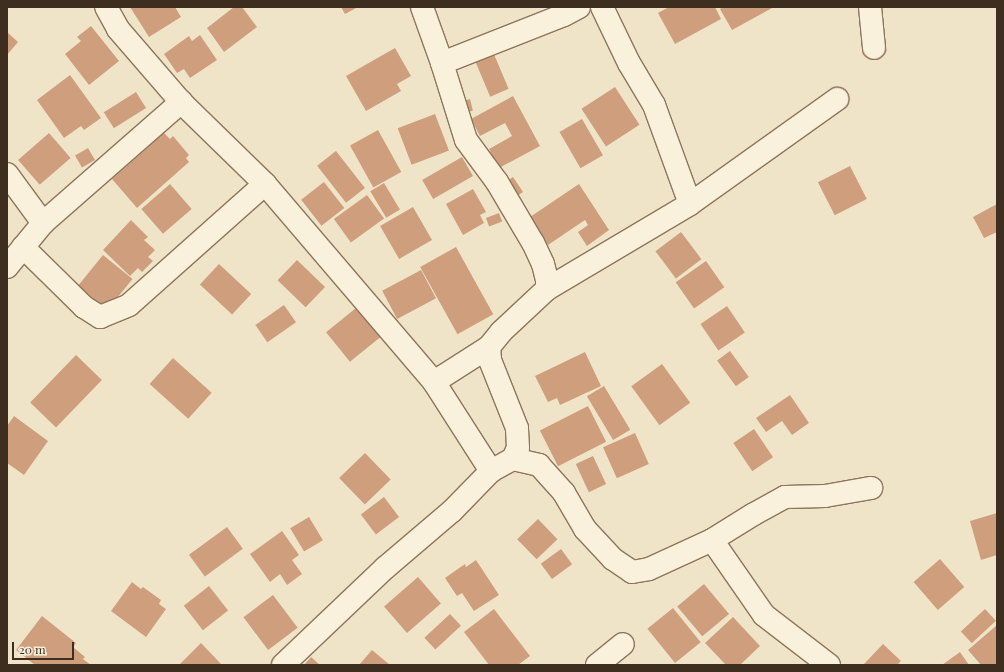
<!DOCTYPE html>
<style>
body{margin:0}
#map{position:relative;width:1004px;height:672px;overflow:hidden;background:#f0e4c8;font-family:"Playfair Display",serif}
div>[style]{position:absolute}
.building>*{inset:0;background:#cf9f7d;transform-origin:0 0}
.roads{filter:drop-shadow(1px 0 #8d765c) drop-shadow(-1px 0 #8d765c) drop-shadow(0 1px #8d765c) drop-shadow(0 -1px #8d765c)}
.minor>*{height:22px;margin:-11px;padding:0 11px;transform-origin:11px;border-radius:11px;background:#faf1dc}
span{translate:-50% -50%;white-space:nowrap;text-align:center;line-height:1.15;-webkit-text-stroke:4px #f7eed8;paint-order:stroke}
.frame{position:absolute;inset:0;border:8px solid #3d2e20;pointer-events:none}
.scale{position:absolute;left:12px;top:642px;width:62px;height:18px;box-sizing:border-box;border:2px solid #3d2e20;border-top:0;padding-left:5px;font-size:12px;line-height:14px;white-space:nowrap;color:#3d2e20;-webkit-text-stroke:3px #f7eed8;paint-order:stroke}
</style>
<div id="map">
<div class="building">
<div style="clip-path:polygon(130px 7px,175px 7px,181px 17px,149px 37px)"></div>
<div style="clip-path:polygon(234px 7px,242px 7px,257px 27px,224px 52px,207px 28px)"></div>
<div style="clip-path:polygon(341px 7px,358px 7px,345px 14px)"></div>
<div style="clip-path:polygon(669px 7px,715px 7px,721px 19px,675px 44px,658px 13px)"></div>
<div style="clip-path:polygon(723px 7px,774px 7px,732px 30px,720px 9px)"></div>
<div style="clip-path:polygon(91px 26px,119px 61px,89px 85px,65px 54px,81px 41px,77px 37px)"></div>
<div style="clip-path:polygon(7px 32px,18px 42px,7px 55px)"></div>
<div style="clip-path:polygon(200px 35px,217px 60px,190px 78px,184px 69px,177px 73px,164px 54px,189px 36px,192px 41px)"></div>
<div style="clip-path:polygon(395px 48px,411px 76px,397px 84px,401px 91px,366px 111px,346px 76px)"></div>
<div style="left:493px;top:52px;width:40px;height:20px;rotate:67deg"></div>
<div style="clip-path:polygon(70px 75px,101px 118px,84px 130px,81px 126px,64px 138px,37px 100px)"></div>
<div style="left:615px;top:87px;width:45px;height:40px;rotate:57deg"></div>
<div style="left:136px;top:92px;width:19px;height:38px;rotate:58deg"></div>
<div style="clip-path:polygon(513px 96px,540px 146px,499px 168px,489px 149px,512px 136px,505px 123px,480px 136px,471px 119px)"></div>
<div style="left:470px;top:99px;width:12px;height:9px;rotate:76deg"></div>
<div style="left:435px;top:114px;width:39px;height:40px;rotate:69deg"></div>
<div style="left:582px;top:119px;width:42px;height:26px;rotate:60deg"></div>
<div style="left:378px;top:130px;width:48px;height:32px;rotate:61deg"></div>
<div style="left:49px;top:133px;width:33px;height:41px;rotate:49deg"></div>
<div style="clip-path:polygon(164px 133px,170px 139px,173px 136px,189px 155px,186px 158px,189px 162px,137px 208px,112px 179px)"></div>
<div style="left:88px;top:148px;width:14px;height:15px;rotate:60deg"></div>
<div style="left:336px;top:151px;width:47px;height:24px;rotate:52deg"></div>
<div style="left:462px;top:157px;width:22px;height:46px;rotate:60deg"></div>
<div style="left:850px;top:166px;width:37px;height:36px;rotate:63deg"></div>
<div style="left:513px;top:177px;width:18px;height:12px;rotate:56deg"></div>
<div style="left:324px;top:182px;width:33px;height:29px;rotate:52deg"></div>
<div style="left:384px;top:183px;width:31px;height:16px;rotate:59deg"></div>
<div style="left:170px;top:184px;width:33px;height:38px;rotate:49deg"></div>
<div style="clip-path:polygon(579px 184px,609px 230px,587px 246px,578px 232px,588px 225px,585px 220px,548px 245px,530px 217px)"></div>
<div style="clip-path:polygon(473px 189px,486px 212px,480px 215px,484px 223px,463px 235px,446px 204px)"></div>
<div style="left:367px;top:195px;width:29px;height:41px;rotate:54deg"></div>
<div style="clip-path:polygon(997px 204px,997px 232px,984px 238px,973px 217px)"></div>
<div style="left:413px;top:207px;width:38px;height:38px;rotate:60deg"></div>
<div style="left:499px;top:213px;width:9px;height:14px;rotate:69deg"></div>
<div style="clip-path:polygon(131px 220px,148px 237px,144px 240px,155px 250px,148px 257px,153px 261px,142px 272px,138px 268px,130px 276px,103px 250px)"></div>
<div style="left:681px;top:232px;width:34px;height:32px;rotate:53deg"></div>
<div style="left:456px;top:247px;width:77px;height:41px;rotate:61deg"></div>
<div style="left:103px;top:255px;width:38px;height:41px;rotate:39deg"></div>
<div style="left:297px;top:260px;width:39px;height:28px;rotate:44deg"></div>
<div style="left:706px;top:261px;width:32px;height:37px;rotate:55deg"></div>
<div style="left:219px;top:264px;width:44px;height:28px;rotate:43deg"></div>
<div style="left:421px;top:270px;width:32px;height:44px;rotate:62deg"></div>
<div style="left:361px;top:304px;width:38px;height:45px;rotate:51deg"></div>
<div style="left:284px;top:305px;width:21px;height:35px;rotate:55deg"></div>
<div style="left:727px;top:306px;width:32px;height:32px;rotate:56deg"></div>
<div style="left:730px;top:351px;width:32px;height:16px;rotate:54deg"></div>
<div style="clip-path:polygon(585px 352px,601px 386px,560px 405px,557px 398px,548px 402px,535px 376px)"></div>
<div style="left:76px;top:355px;width:36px;height:66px;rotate:44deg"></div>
<div style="left:173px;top:358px;width:52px;height:35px;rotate:42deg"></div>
<div style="left:662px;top:364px;width:48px;height:38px;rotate:54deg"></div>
<div style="left:604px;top:386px;width:51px;height:20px;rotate:59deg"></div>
<div style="clip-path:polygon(790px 395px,809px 423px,792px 435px,782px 421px,766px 432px,756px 418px)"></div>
<div style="left:588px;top:406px;width:40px;height:54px;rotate:63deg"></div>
<div style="clip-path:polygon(14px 416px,48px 441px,24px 475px,7px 463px,7px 426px)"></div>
<div style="left:754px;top:429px;width:34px;height:25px;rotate:56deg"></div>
<div style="left:635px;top:433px;width:34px;height:35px;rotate:66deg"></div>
<div style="left:365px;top:453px;width:37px;height:36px;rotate:46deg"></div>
<div style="left:593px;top:456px;width:31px;height:19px;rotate:65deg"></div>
<div style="left:384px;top:497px;width:25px;height:29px;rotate:53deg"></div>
<div style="clip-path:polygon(997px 513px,997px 555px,981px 560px,970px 521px)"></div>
<div style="left:309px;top:517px;width:27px;height:22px;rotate:59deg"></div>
<div style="left:538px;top:519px;width:28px;height:29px;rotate:46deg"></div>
<div style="left:227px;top:527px;width:27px;height:47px;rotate:54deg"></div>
<div style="clip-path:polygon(282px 531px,299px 555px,292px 560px,302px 574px,287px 585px,280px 574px,270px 582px,250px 554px)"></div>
<div style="left:561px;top:549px;width:19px;height:25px;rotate:54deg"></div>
<div style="left:940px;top:559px;width:37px;height:35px;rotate:49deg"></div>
<div style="clip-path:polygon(476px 560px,499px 595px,474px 611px,462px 593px,457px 596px,445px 578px,465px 564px,466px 567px)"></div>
<div style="left:418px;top:577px;width:35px;height:45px;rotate:49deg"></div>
<div style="clip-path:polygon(132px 582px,141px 589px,143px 587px,161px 600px,159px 604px,166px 609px,146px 637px,111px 611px)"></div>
<div style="left:704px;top:584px;width:39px;height:35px;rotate:50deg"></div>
<div style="left:209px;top:586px;width:31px;height:32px;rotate:52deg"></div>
<div style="left:273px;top:595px;width:41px;height:37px;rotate:53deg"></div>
<div style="left:673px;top:608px;width:44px;height:33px;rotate:51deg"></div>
<div style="clip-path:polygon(494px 609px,530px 656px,518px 665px,489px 665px,464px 632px)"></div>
<div style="left:985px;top:609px;width:16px;height:33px;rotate:47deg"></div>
<div style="left:450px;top:614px;width:16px;height:35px;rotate:47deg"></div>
<div style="clip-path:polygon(42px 616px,76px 643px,73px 647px,85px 657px,83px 659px,91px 665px,35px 665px,16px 650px)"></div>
<div style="clip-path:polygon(733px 617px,760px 646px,740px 665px,726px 665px,705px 643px)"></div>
<div style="clip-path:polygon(997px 625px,997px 665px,981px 665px,968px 650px)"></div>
<div style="clip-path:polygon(201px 643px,222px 665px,179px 665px)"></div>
<div style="clip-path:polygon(883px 644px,901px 661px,897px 665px,863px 665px)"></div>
<div style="clip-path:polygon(372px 650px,390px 665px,359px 665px)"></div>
<div style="clip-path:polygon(960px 652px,969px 665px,942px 665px)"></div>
<div style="clip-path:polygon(311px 657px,320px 665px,304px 665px)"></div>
</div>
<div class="roads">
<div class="minor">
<div style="left:106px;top:7px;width:25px;rotate:61deg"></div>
<div style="left:118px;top:29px;width:96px;rotate:49.2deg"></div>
<div style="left:181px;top:102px;width:117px;rotate:44.3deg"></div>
<div style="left:265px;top:184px;width:260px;rotate:49.5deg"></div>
<div style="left:434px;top:382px;width:106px;rotate:57.4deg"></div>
<div style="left:602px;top:7px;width:62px;rotate:64.3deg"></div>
<div style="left:629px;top:63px;width:49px;rotate:59.2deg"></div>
<div style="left:654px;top:105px;width:105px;rotate:70deg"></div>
<div style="left:870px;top:7px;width:41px;rotate:84.4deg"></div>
<div style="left:442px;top:63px;width:131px;rotate:-21.5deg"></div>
<div style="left:564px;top:15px;width:17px;rotate:-28deg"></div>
<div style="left:7px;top:174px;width:61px;rotate:53.7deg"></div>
<div style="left:23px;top:247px;width:86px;rotate:44.5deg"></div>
<div style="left:84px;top:307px;width:19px;rotate:32deg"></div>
<div style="left:100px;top:317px;width:31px;rotate:-22deg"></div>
<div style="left:129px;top:305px;width:182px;rotate:-41.7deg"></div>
<div style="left:7px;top:267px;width:57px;rotate:-50.7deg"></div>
<div style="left:43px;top:223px;width:184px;rotate:-41.2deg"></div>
<div style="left:547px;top:289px;width:166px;rotate:-30.7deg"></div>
<div style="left:690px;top:204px;width:181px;rotate:-35.5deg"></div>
<div style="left:434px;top:382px;width:65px;rotate:-32.5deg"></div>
<div style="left:513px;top:459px;width:27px;rotate:13deg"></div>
<div style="left:539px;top:465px;width:38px;rotate:48deg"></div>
<div style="left:564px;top:493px;width:42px;rotate:59.7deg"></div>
<div style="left:585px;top:529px;width:41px;rotate:47deg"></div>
<div style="left:613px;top:559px;width:23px;rotate:34deg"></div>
<div style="left:632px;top:572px;width:17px;rotate:-10deg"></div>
<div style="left:649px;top:569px;width:69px;rotate:-24.7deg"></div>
<div style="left:712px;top:540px;width:49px;rotate:-31.8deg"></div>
<div style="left:754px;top:514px;width:35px;rotate:-29deg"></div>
<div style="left:785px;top:497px;width:40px;rotate:-1.4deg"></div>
<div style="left:825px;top:496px;width:47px;rotate:-9.9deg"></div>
<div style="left:712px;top:540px;width:91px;rotate:55.3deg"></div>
<div style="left:764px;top:615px;width:82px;rotate:37.6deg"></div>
<div style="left:283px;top:665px;width:141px;rotate:-43.6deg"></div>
<div style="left:385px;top:568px;width:88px;rotate:-40.4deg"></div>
<div style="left:452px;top:511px;width:56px;rotate:-45.7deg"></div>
<div style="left:491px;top:471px;width:25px;rotate:-29deg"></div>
<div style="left:513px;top:459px;width:12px;rotate:-66deg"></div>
<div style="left:518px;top:448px;width:20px;rotate:-93deg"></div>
<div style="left:517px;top:428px;width:73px;rotate:-111.7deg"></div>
<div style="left:490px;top:360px;width:13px;rotate:-94deg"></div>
<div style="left:489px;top:347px;width:19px;rotate:-51deg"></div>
<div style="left:501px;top:332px;width:63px;rotate:-43.1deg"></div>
<div style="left:547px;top:289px;width:9px;rotate:-90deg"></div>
<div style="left:547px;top:280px;width:16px;rotate:-104deg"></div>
<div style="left:543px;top:264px;width:23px;rotate:-115deg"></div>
<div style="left:533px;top:243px;width:71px;rotate:-120.5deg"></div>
<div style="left:497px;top:182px;width:52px;rotate:-126.4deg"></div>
<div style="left:466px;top:140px;width:81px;rotate:-107.3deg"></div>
<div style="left:442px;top:63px;width:59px;rotate:-109.7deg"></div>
<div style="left:597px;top:665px;width:33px;rotate:-39deg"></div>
</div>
</div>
<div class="frame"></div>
<div class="scale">20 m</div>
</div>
